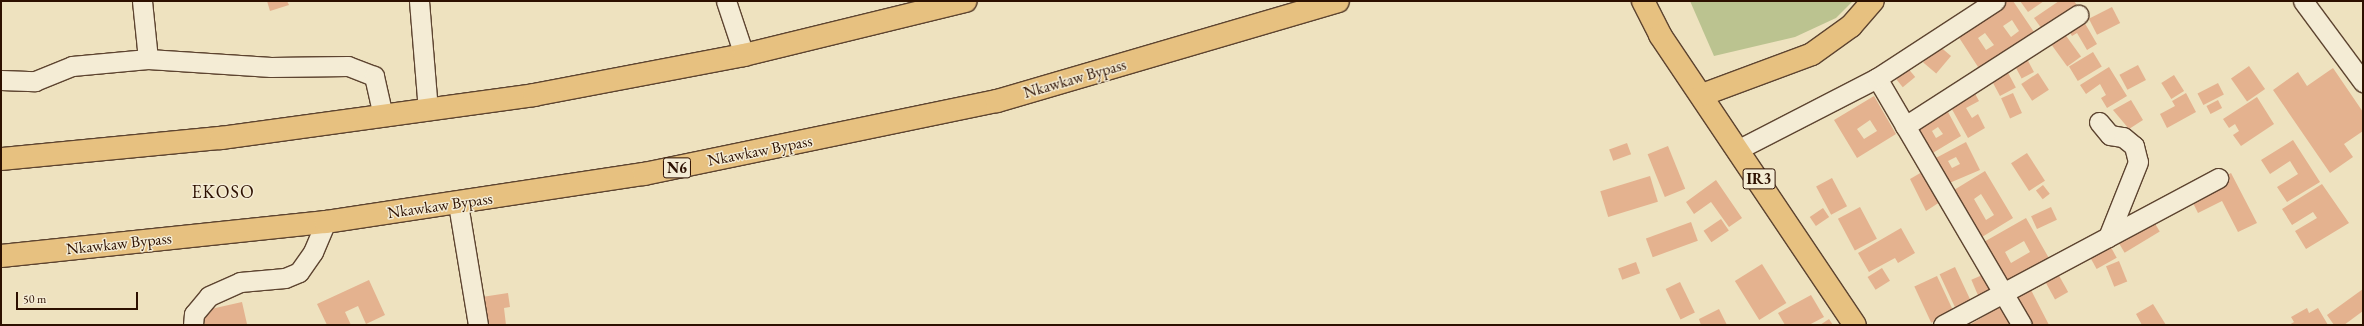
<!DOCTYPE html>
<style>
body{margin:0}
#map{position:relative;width:2364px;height:326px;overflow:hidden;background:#eee2bf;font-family:"EB Garamond",serif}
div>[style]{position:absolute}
.green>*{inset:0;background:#bbc390}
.building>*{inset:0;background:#e4b28f;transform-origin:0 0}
.roads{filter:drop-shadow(1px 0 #5d4430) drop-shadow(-1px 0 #5d4430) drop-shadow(0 1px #5d4430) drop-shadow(0 -1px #5d4430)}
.minor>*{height:19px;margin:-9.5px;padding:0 9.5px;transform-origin:9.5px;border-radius:9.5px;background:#f4ecd5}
.major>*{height:22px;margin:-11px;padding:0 11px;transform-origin:11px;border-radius:11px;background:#e7c180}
.highway>*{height:22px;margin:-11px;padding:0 11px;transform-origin:11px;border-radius:11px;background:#e7c180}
span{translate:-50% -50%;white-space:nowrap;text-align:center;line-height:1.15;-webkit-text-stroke:3px #f4ecd5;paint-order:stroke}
.shield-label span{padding:1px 3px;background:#f4ecd5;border:1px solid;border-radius:3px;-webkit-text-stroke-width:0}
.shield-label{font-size:15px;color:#2d1000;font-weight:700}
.street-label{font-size:16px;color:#2d1000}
.quarter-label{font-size:18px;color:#2d1000;letter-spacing:1px}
.frame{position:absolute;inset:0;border:2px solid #2d1000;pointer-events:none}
.scale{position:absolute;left:16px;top:292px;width:122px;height:18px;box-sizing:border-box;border:2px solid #2d1000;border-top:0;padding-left:5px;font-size:12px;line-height:14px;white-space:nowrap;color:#2d1000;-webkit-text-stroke:3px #f4ecd5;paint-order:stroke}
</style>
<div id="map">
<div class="green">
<div style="clip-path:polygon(1690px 1px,1853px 1px,1836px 18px,1795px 37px,1714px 56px)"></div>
</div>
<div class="building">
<div style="clip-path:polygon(267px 1px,287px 1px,289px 5px,270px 11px)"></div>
<div style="clip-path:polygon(evenodd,2008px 1px,2013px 1px,2034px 32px,1980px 70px,1958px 36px,2008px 1px,2012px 20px,2019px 31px,2011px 37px,2003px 26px,2012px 20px,2008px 1px,1985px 33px,1994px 45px,1986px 50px,1978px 38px,1985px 33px)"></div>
<div style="clip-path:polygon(2020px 1px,2044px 1px,2028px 12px)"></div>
<div style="clip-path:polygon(2059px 1px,2074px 1px,2079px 8px,2044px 32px,2034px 18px)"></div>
<div style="left:2112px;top:7px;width:18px;height:26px;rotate:63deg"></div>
<div style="clip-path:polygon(2083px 20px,2097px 44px,2087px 50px,2077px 33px,2072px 36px,2068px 29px)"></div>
<div style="left:2064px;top:33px;width:29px;height:17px;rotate:54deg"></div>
<div style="left:1938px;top:45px;width:17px;height:23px;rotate:40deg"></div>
<div style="left:2093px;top:52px;width:17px;height:28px;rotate:59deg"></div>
<div style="left:2026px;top:57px;width:17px;height:14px;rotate:62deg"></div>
<div style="left:2138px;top:65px;width:17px;height:21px;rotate:62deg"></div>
<div style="left:2249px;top:66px;width:28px;height:22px;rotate:55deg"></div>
<div style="left:1907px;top:67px;width:13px;height:16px;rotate:51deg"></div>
<div style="clip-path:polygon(2109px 67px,2127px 96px,2107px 108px,2101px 98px,2106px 95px,2100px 84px,2086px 94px,2080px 85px)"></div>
<div style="clip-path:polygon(2333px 68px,2363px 112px,2363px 131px,2344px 144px,2353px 157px,2330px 173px,2273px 90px,2298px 72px,2307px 86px)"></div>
<div style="left:2006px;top:69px;width:21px;height:18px;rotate:62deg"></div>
<div style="left:2038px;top:73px;width:20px;height:20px;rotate:57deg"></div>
<div style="left:2174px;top:75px;width:19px;height:15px;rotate:58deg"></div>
<div style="left:2218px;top:83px;width:13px;height:23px;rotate:63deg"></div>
<div style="clip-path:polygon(1973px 90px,1979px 101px,1966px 108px,1972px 118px,1978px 114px,1985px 128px,1968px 138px,1949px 104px)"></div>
<div style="left:2013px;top:93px;width:22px;height:13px;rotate:66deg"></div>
<div style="clip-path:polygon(2186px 93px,2196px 112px,2167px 128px,2160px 114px,2175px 106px,2172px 101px)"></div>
<div style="clip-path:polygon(evenodd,1874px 96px,1896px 134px,1857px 158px,1834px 120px,1874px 96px,1870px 120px,1877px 131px,1864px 139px,1857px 129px,1870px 120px)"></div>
<div style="clip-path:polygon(2257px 97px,2274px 124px,2241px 146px,2233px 135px,2239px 131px,2235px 124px,2229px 128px,2223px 119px)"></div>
<div style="clip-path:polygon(2131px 100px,2143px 120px,2129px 129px,2113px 110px)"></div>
<div style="left:2218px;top:100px;width:9px;height:13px;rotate:63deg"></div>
<div style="clip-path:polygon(evenodd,1948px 112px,1961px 136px,1931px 154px,1917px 130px,1948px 112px,1938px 127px,1943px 134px,1936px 138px,1932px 131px,1938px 127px)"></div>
<div style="clip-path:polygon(2293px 140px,2320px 182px,2287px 202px,2277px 187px,2298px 174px,2290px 161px,2270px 174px,2261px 160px)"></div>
<div style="clip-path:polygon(evenodd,1966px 142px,1980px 170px,1947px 184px,1934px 159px,1966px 142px,1956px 157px,1960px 164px,1952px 168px,1948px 161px,1956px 157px)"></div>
<div style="left:1627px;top:143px;width:12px;height:19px;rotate:70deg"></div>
<div style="left:1668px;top:146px;width:46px;height:22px;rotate:68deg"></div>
<div style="left:2027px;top:153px;width:33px;height:19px;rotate:57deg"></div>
<div style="clip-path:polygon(evenodd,1985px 171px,2013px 218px,1982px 237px,1963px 204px,1957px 208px,1950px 197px,1956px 194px,1954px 190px,1985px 171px,1981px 194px,1994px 215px,1986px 220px,1974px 199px,1981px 194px)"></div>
<div style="clip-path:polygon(1922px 172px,1940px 202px,1926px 211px,1910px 179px)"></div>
<div style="clip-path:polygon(2231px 173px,2257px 223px,2238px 232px,2222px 201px,2198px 213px,2189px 195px)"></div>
<div style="left:1650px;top:176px;width:27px;height:52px;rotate:73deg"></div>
<div style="left:1832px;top:178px;width:32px;height:18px;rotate:62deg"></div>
<div style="clip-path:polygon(1716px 180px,1742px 218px,1729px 227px,1711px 202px,1694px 214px,1686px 202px)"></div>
<div style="clip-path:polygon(2322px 184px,2349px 223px,2306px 249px,2295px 231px,2317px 218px,2313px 212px,2292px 225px,2282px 209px)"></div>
<div style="left:2043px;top:185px;width:11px;height:9px;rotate:52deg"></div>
<div style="left:1860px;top:207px;width:36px;height:25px;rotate:62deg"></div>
<div style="left:2051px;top:207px;width:14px;height:22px;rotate:65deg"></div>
<div style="left:1823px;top:208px;width:11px;height:16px;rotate:56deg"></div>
<div style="left:2151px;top:217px;width:17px;height:41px;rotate:59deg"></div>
<div style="clip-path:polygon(evenodd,2026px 218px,2050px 260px,2006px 285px,1982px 243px,2026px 218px,2024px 241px,2030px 252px,2011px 263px,2005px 252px,2024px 241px)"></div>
<div style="left:1721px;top:219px;width:14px;height:21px;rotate:56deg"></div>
<div style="left:1691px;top:222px;width:20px;height:48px;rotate:70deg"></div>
<div style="clip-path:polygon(1901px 228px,1915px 253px,1898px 263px,1895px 258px,1869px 272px,1858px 253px)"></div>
<div style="left:2108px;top:242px;width:18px;height:23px;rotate:61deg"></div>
<div style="left:2119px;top:261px;width:22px;height:14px;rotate:68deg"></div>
<div style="left:1636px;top:262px;width:12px;height:19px;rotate:70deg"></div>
<div style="left:1762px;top:264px;width:46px;height:32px;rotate:58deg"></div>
<div style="left:1955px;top:267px;width:42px;height:17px;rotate:65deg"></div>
<div style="left:1882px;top:268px;width:15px;height:17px;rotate:58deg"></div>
<div style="left:2057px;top:272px;width:23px;height:15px;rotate:61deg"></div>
<div style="left:1987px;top:273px;width:21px;height:17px;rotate:67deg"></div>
<div style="left:1937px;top:276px;width:40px;height:25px;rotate:65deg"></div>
<div style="clip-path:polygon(369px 280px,385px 315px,366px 324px,358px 306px,345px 312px,351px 325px,327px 325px,317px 304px)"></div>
<div style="left:1680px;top:282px;width:34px;height:16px;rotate:64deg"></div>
<div style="clip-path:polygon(2030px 288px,2049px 325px,2029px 325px,2014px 297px)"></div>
<div style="clip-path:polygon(2363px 289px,2363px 311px,2344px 325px,2334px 325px,2327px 315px)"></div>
<div style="clip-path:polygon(508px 293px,510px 307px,504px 308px,506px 325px,486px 325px,482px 297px)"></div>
<div style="clip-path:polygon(1811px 295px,1824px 317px,1809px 325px,1785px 325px,1778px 313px)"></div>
<div style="clip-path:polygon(242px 302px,247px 324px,250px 325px,205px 325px,202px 311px)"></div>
<div style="clip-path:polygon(2153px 304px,2166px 325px,2142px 325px,2136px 314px)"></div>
<div style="clip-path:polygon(2001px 306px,2012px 325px,1971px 325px,1971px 324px)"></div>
<div style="clip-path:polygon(2307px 308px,2309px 313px,2318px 308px,2328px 325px,2289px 325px,2294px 322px,2291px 317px)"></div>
<div style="clip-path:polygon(1719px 309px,1727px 325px,1701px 325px,1699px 319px)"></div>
<div style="clip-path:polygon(1829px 319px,1833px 325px,1820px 325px)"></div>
</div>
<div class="roads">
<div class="minor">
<div style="left:142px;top:1px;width:58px;rotate:84.1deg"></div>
<div style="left:419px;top:1px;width:109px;rotate:85.3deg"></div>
<div style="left:726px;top:1px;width:57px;rotate:71.6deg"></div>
<div style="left:2303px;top:1px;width:101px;rotate:53.5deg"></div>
<div style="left:1877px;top:78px;width:286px;rotate:59.6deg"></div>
<div style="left:1px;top:80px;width:34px;rotate:2deg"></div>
<div style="left:35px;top:81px;width:40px;rotate:-22deg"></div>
<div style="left:72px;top:66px;width:76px;rotate:-5.3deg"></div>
<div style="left:148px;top:59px;width:123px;rotate:3.7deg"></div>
<div style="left:271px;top:67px;width:77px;rotate:-0.7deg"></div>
<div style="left:348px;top:66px;width:28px;rotate:21deg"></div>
<div style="left:374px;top:76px;width:41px;rotate:77.3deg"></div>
<div style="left:2099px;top:122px;width:17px;rotate:50deg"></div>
<div style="left:2110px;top:135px;width:13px;rotate:9deg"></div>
<div style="left:2123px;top:137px;width:14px;rotate:39deg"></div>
<div style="left:2134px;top:146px;width:16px;rotate:76deg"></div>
<div style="left:2138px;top:162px;width:81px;rotate:111.8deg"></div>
<div style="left:1905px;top:126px;width:206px;rotate:-32.7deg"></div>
<div style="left:1739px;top:149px;width:155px;rotate:-27.2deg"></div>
<div style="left:1877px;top:78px;width:141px;rotate:-33.1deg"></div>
<div style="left:458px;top:204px;width:123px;rotate:80.6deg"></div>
<div style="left:193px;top:325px;width:11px;rotate:-85deg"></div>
<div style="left:194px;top:314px;width:23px;rotate:-50deg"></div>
<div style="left:209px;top:296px;width:34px;rotate:-24deg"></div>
<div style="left:240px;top:282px;width:45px;rotate:-5.1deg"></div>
<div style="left:285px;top:278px;width:15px;rotate:-23deg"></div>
<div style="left:299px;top:272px;width:24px;rotate:-55deg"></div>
<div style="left:313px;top:252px;width:33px;rotate:-67deg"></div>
<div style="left:1943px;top:325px;width:312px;rotate:-28.1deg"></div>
</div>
<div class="major">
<div style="left:1643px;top:1px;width:38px;rotate:63deg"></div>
<div style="left:1660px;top:35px;width:349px;rotate:56.1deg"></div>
</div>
<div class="highway">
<div style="left:1702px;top:95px;width:117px;rotate:-20.4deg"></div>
<div style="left:1812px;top:54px;width:48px;rotate:-35.7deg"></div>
<div style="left:1851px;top:26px;width:33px;rotate:-49deg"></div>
<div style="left:1px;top:159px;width:221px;rotate:-5.5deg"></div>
<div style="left:221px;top:138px;width:316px;rotate:-7.8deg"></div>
<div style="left:534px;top:95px;width:214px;rotate:-10.8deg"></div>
<div style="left:744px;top:55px;width:228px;rotate:-13.7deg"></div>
<div style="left:1px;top:256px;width:327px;rotate:-6deg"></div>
<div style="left:326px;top:222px;width:322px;rotate:-8.6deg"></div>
<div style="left:644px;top:174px;width:360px;rotate:-11.7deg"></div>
<div style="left:997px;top:101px;width:355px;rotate:-16.3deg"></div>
</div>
</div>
<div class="shield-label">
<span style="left:677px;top:168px">N6</span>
<span style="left:1759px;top:179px">IR3</span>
</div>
<div class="street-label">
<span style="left:1075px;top:79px;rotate:-16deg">Nkawkaw Bypass</span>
<span style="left:760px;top:151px;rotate:-11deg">Nkawkaw Bypass</span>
<span style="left:440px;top:206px;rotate:-8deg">Nkawkaw Bypass</span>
<span style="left:119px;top:244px;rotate:-6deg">Nkawkaw Bypass</span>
</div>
<div class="quarter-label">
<span style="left:223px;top:192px">EKOSO</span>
</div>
<div class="frame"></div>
<div class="scale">50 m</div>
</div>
